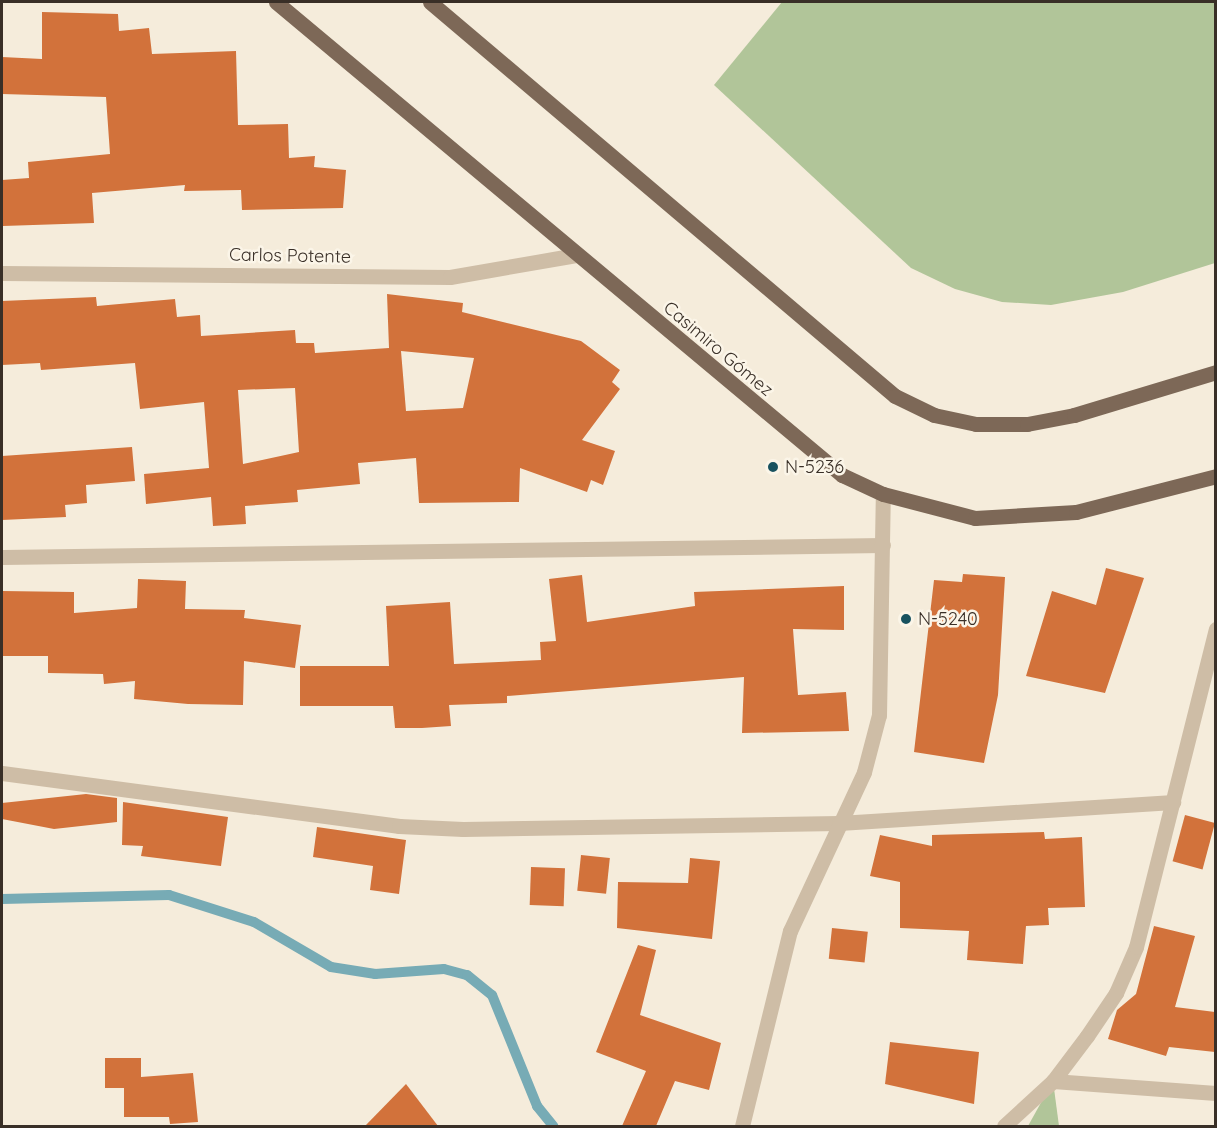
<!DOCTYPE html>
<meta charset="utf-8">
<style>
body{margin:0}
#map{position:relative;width:1217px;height:1128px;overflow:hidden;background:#f5ecdb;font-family:Quicksand,sans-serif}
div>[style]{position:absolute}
.green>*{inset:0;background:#b1c599}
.stream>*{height:10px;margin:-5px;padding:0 5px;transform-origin:5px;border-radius:5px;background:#77abb5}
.building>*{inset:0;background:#d2723b;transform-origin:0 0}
.minor>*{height:15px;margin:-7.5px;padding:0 7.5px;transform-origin:7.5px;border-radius:7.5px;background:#cebda6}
.major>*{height:15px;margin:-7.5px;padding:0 7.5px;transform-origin:7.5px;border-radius:7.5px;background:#7d6857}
.dots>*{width:16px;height:16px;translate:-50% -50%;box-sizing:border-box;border:3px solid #fbf5e8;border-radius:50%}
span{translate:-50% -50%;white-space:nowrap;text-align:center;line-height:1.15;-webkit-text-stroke:5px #fbf5e8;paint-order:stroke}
.street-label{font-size:18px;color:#392f27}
.poi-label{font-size:18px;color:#392f27}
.left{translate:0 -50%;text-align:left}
.frame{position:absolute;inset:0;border:3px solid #392f27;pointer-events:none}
</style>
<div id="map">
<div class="green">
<div style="clip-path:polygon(782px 2px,1215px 2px,1215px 263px,1123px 292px,1051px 305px,1002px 302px,955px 289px,911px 268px,714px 85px)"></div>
<div style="clip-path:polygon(1053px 1081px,1059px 1126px,1028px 1126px)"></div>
</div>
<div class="stream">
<div style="left:2px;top:899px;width:167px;rotate:-1.4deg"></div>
<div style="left:169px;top:895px;width:89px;rotate:17.6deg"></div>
<div style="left:254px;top:922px;width:89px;rotate:30.3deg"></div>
<div style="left:331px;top:967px;width:45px;rotate:9deg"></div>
<div style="left:375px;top:974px;width:69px;rotate:-4.1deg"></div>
<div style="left:444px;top:969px;width:24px;rotate:15deg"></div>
<div style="left:467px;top:975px;width:32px;rotate:39deg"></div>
<div style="left:492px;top:995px;width:120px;rotate:67.9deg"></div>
<div style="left:537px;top:1106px;width:26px;rotate:51deg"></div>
</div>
<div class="building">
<div style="clip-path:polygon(42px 12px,118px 14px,119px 31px,149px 28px,152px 54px,236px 51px,238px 125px,288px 124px,289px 158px,315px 156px,314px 167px,346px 170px,343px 208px,242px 210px,241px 190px,184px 191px,185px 185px,92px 193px,94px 223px,3px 226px,2px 180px,29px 178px,28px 162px,110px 154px,106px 97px,2px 94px,2px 57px,42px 59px)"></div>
<div style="clip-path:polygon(evenodd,387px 294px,463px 303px,462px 312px,581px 341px,620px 370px,612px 382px,620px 389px,582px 440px,615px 451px,603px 485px,591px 480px,587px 492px,520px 468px,519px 502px,419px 503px,416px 458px,358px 463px,360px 484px,297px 490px,298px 502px,245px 506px,246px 524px,213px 526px,211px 497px,146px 504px,144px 474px,209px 468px,204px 402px,140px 409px,135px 363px,41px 370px,40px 363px,2px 365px,2px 301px,96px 297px,97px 306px,175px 299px,177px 317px,200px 315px,201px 336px,295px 330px,296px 343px,314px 343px,315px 353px,389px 348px,387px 294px,401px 351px,474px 358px,463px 408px,406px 411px,401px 351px,387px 294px,295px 388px,299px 452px,243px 464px,238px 390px,295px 388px)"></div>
<div style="clip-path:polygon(132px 447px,135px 481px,86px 485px,87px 503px,65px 505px,66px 517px,2px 520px,2px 456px)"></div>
<div style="clip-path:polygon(1106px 568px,1144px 578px,1105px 693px,1026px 676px,1052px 591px,1096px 605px)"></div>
<div style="clip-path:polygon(963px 574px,1005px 577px,998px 695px,984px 763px,914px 752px,934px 580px,962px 582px)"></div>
<div style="clip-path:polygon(582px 575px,587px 622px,695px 606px,694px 592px,844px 586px,844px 630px,793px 629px,798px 695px,846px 692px,849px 731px,742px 733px,744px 677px,507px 696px,507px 703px,449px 705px,451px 726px,422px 728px,395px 728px,393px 706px,300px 706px,300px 666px,389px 666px,386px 606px,450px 602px,454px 664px,541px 660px,540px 642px,556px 641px,549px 579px)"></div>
<div style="clip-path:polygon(138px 579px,186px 581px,185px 609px,245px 610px,244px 618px,301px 625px,295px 668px,244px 661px,243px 705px,188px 704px,134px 699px,135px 681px,104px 684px,103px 674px,48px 673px,48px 656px,2px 656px,2px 591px,74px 592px,74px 613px,137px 608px)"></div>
<div style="clip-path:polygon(86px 794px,117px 798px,117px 822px,54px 829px,2px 819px,2px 803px)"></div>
<div style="clip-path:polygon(123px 802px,228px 817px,221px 866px,141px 856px,143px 846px,122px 845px)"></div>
<div style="left:1185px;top:815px;width:31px;height:48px;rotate:15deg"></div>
<div style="clip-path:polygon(317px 827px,406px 840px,399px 894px,370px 890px,373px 866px,313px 857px)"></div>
<div style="clip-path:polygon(1044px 832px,1045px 839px,1082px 837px,1085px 907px,1048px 908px,1049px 925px,1026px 926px,1023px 964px,967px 960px,969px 931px,900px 928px,900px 882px,870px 876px,880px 835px,932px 846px,932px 835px)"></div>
<div style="left:581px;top:855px;width:29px;height:36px;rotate:6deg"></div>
<div style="clip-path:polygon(690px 858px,720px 861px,712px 939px,617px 928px,618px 882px,688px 883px)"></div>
<div style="left:531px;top:867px;width:34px;height:38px;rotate:2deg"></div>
<div style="clip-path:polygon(1154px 926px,1195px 936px,1175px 1007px,1215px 1012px,1215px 1052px,1169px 1047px,1166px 1056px,1108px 1039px,1117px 1010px,1136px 994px)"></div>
<div style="left:832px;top:928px;width:36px;height:31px;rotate:6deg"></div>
<div style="clip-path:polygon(638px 945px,656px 950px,640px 1015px,721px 1043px,709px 1090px,675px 1081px,656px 1126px,622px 1126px,646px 1071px,596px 1052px)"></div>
<div style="clip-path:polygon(890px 1042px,979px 1052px,974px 1104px,885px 1084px)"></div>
<div style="clip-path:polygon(105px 1058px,141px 1058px,141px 1077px,193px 1073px,198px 1122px,170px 1124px,169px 1117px,124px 1117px,124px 1088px,105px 1088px)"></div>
<div style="clip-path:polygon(406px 1084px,438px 1126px,365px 1126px)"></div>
</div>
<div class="minor">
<div style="left:2px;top:273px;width:448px;rotate:0.5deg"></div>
<div style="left:450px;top:277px;width:128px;rotate:-9.9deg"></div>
<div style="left:2px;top:557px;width:881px;rotate:-0.78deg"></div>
<div style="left:2px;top:773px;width:401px;rotate:7.6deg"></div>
<div style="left:399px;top:826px;width:64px;rotate:2.7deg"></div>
<div style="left:463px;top:829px;width:376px;rotate:-0.9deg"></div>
<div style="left:839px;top:823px;width:335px;rotate:-3.6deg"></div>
<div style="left:1053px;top:1081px;width:163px;rotate:4.2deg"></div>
<div style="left:742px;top:1126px;width:201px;rotate:-76.2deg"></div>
<div style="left:790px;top:931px;width:175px;rotate:-65deg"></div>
<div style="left:864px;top:772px;width:59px;rotate:-75.3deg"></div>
<div style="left:879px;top:715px;width:221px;rotate:-89deg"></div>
<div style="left:1004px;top:1126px;width:67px;rotate:-42.6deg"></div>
<div style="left:1053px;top:1081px;width:56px;rotate:-52.9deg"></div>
<div style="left:1087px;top:1036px;width:52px;rotate:-56deg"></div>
<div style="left:1116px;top:993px;width:50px;rotate:-66.5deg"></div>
<div style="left:1136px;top:947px;width:328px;rotate:-75.9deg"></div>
</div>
<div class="major">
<div style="left:276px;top:2px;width:738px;rotate:39.89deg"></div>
<div style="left:842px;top:475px;width:45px;rotate:24.9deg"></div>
<div style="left:883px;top:494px;width:95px;rotate:14.6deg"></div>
<div style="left:975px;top:518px;width:101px;rotate:-3.4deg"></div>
<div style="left:1076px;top:512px;width:145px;rotate:-14.4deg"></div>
<div style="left:430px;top:2px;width:609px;rotate:40.28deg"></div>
<div style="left:895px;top:396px;width:43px;rotate:26deg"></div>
<div style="left:934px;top:415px;width:43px;rotate:12.1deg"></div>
<div style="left:976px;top:424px;width:51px"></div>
<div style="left:1027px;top:424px;width:48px;rotate:-10.8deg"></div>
<div style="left:1074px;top:415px;width:148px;rotate:-16.8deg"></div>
</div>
<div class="dots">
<div style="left:773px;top:467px;background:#18525f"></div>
<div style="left:906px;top:619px;background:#18525f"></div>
</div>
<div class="street-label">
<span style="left:290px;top:256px;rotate:1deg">Carlos Potente</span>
<span style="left:718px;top:349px;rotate:40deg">Casimiro Gómez</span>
</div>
<div class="poi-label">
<span class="left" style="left:785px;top:467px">N-5236</span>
<span class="left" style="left:918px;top:619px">N-5240</span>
</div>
<div class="frame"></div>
</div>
